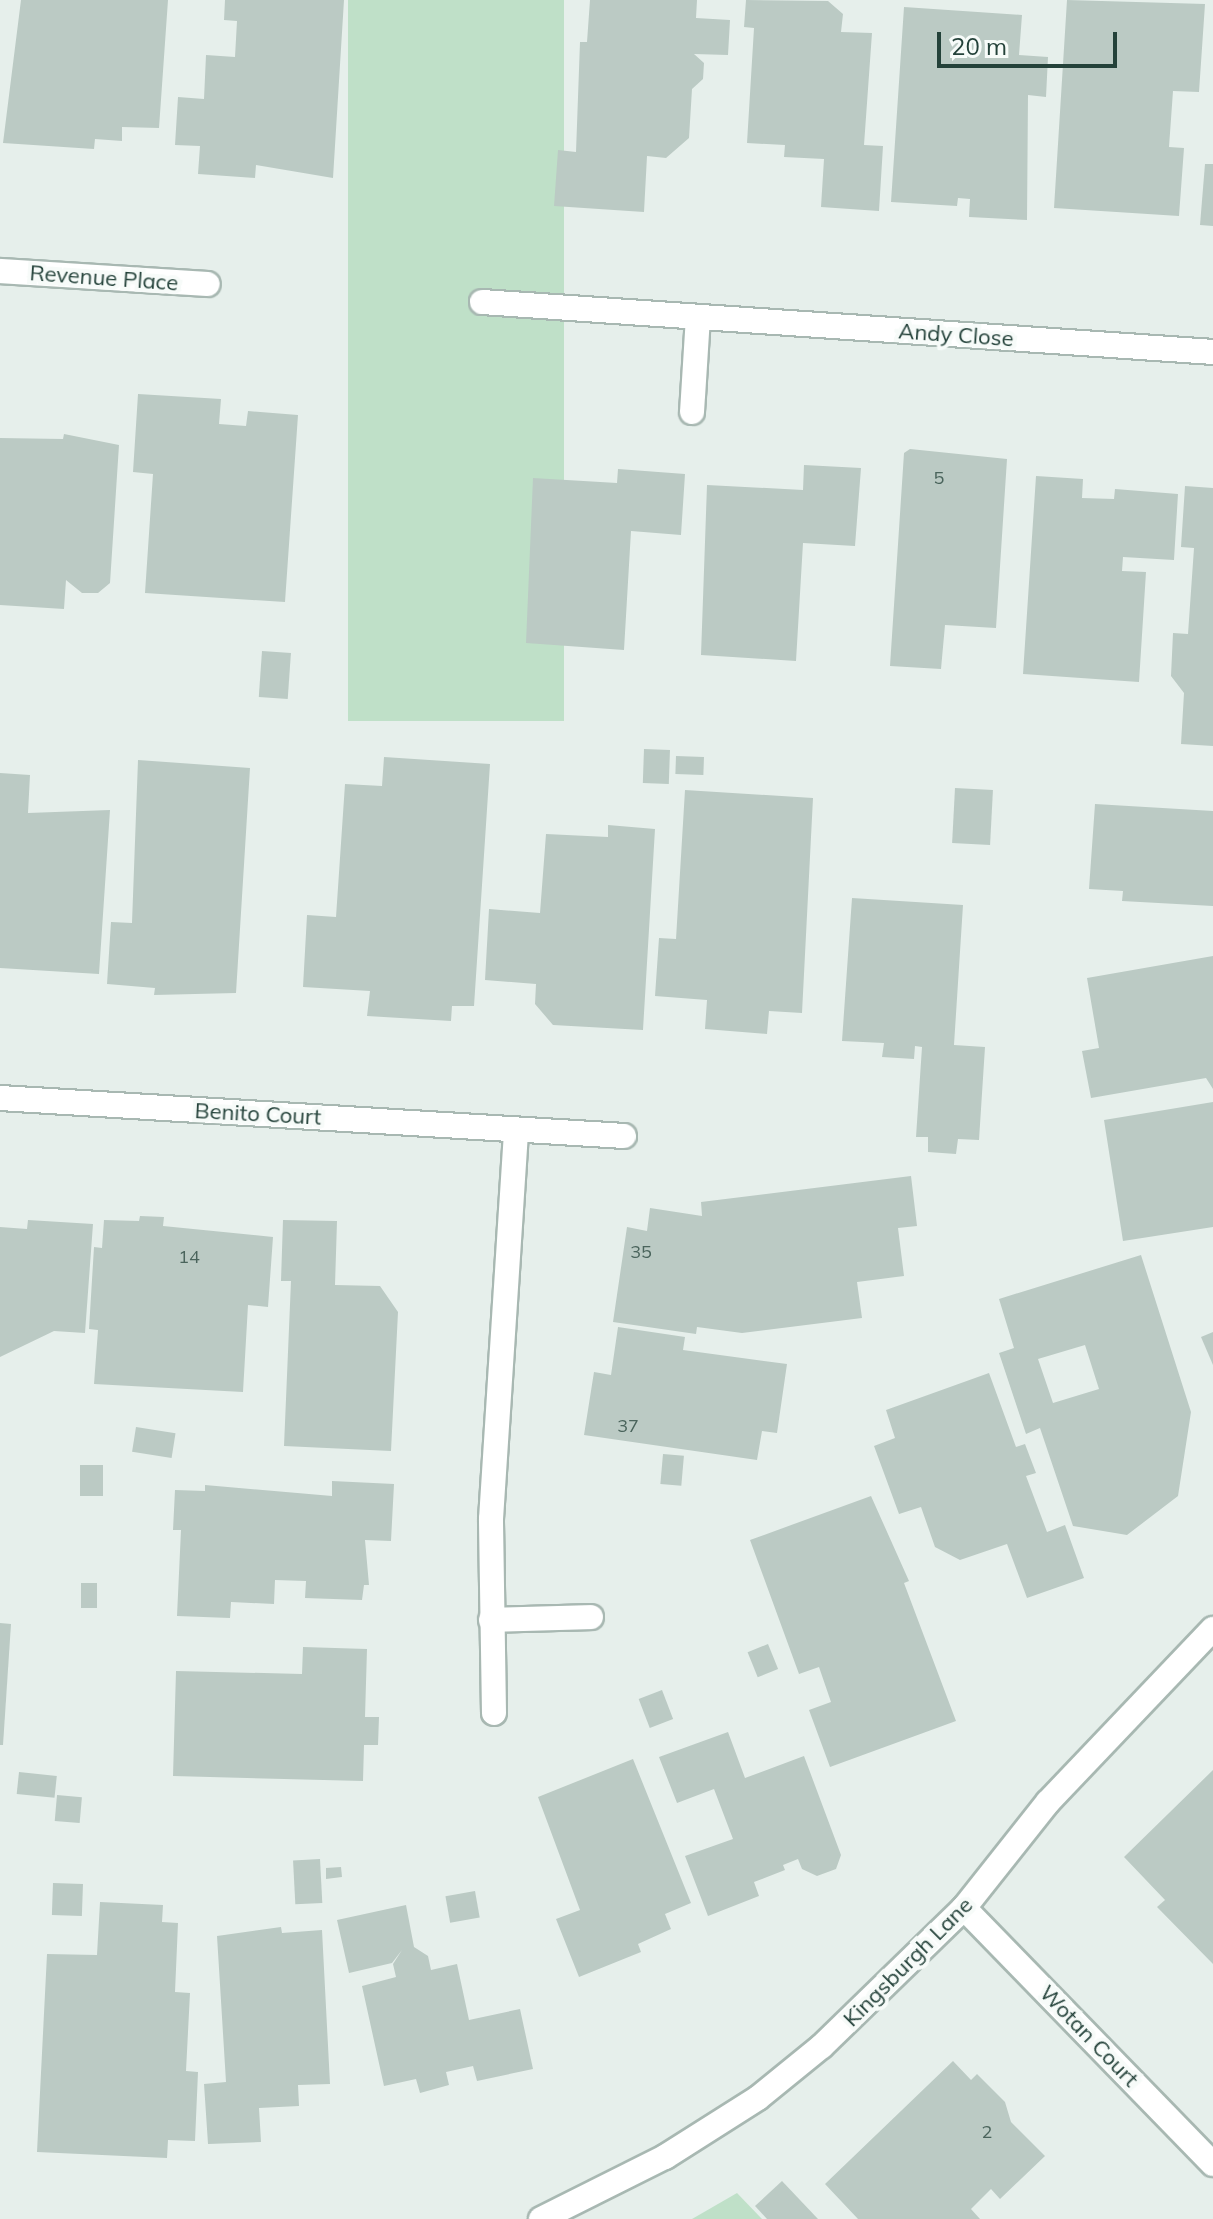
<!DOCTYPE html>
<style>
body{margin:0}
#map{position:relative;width:1213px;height:2219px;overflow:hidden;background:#e6efeb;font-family:Mulish,sans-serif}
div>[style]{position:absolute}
.green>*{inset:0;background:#bfe0c8;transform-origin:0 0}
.building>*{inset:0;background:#bbcac4;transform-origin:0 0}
.roads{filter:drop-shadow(2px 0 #a8b8b2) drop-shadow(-2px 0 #a8b8b2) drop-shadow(0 2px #a8b8b2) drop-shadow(0 -2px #a8b8b2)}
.minor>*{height:24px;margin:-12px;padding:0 12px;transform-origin:12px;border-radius:12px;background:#fff}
span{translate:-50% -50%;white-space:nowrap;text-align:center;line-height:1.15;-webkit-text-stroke:8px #f7fbf9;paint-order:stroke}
.number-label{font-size:18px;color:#4a645c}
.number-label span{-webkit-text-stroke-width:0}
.street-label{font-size:22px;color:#24423a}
.scale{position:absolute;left:937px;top:32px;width:180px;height:36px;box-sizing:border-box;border:4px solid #24423a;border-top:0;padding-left:10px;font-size:24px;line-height:28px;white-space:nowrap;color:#24423a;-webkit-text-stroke:6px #f7fbf9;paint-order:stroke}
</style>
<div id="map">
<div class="green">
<div style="left:348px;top:0;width:216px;height:721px"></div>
<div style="clip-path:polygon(737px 2193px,762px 2219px,692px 2219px)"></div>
</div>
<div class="building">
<div style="clip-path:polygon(21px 0,168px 0,159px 128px,122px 127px,122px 141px,95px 139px,94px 149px,3px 143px)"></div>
<div style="clip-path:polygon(225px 0,344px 0,333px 178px,256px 165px,255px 178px,198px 174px,200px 146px,175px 145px,178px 97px,204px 99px,206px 55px,235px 57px,237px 21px,224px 20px)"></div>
<div style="clip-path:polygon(590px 0,697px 0,696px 18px,730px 20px,728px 55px,694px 54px,704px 63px,703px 79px,692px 89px,689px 138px,666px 158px,647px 156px,644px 212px,554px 206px,558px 150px,576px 152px,580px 42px,587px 42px)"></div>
<div style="clip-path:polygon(746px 0,828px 1px,843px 14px,841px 32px,872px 33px,864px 145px,883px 146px,879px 211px,821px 207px,824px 159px,784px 157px,785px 145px,747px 143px,754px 28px,744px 27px)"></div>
<div style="clip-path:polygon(1067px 0,1205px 4px,1199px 92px,1173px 91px,1169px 147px,1184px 148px,1179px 216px,1054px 208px)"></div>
<div style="clip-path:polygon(904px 7px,1022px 15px,1019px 55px,1048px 57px,1046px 97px,1028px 95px,1027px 220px,969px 217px,970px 199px,958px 198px,957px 206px,891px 202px)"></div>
<div style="clip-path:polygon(1205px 164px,1213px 164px,1213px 226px,1200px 225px)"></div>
<div style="clip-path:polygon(138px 394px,221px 399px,219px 424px,246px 426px,248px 411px,298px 415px,285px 602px,145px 593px,153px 474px,133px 472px)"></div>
<div style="clip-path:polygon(64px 434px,119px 445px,110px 583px,98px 593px,82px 593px,66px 580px,64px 609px,0 605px,0 438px,63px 439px)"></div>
<div style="clip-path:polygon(910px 449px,1007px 459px,996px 628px,945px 625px,941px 669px,890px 666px,904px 453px)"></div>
<div style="clip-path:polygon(804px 465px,861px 468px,855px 546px,803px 543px,796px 661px,701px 655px,707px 485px,803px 490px)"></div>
<div style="clip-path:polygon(618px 469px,685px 474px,681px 535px,631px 531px,624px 650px,526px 643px,533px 478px,617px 483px)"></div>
<div style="clip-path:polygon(1036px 476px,1083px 479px,1082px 498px,1114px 499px,1115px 489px,1178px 494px,1174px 560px,1123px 557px,1122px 571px,1146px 572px,1139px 682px,1023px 674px)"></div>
<div style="clip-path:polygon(1185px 486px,1213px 488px,1213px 746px,1181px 744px,1184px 693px,1171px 676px,1173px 633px,1188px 634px,1194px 548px,1181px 547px)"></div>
<div style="left:262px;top:651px;width:29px;height:46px;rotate:4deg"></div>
<div style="left:644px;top:749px;width:26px;height:34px;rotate:2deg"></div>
<div style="left:676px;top:756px;width:28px;height:18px;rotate:2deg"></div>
<div style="clip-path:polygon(384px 757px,490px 764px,474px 1006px,452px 1006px,451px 1021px,367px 1016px,370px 991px,303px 987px,307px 915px,336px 917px,345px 784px,382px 786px)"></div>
<div style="clip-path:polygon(138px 760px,250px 768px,236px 993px,154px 995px,155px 988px,107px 984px,111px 922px,132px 923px)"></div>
<div style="clip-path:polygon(0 773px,30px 775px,28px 813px,110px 810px,99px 974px,0 968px)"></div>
<div style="left:955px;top:788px;width:38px;height:55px;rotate:3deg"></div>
<div style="clip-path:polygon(685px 790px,813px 798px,802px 1013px,769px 1011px,767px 1034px,705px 1029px,707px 1000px,655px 996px,659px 938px,676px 939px)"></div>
<div style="clip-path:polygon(1095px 804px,1213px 811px,1213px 906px,1122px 901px,1123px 891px,1089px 889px)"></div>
<div style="clip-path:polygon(608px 825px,655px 829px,643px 1030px,553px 1025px,535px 1004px,536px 984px,485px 980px,489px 909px,540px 913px,546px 834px,608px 837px)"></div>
<div style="clip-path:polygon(852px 898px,963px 905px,954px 1045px,985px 1047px,979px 1140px,958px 1139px,956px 1154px,928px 1152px,928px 1137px,916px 1137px,922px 1047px,915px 1046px,914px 1059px,882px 1057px,884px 1043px,842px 1041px)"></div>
<div style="clip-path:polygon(1213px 956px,1213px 1089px,1206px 1078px,1091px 1098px,1082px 1051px,1099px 1048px,1087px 978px)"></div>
<div style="clip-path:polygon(1213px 1102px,1213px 1227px,1123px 1241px,1104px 1120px)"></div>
<div style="clip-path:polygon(911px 1176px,917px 1226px,898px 1228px,904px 1276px,857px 1282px,862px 1318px,742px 1333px,697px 1327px,696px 1334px,613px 1322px,627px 1227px,647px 1231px,650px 1208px,702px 1216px,701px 1202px)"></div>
<div style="clip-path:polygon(140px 1216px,164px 1217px,163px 1226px,273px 1237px,268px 1307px,248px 1305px,243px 1392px,94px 1384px,98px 1330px,89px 1329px,94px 1247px,102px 1248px,104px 1220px,139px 1221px)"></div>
<div style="clip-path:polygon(28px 1220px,93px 1224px,85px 1333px,54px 1331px,0 1357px,0 1227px,27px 1229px)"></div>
<div style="clip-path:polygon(283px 1220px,337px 1221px,335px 1285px,380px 1286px,398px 1312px,391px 1451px,284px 1446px,291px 1281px,281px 1281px)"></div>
<div style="clip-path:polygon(evenodd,1141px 1255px,1191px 1412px,1178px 1496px,1127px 1535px,1073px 1526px,1040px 1428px,1026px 1434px,999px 1353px,1014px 1348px,999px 1299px,1141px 1255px,1085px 1345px,1099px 1389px,1053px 1403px,1038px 1359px,1085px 1345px)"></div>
<div style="clip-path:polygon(618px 1327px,685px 1337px,683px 1350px,787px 1364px,777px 1433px,762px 1431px,757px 1460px,584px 1435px,594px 1372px,611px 1375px)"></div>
<div style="clip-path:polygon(1213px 1332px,1213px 1365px,1201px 1337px)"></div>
<div style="clip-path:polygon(989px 1373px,1016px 1447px,1025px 1444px,1036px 1473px,1026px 1476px,1047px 1532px,1065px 1525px,1084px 1578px,1027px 1598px,1007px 1544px,960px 1560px,935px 1547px,921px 1507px,899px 1514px,874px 1446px,895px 1438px,886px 1410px)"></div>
<div style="left:136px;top:1427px;width:40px;height:25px;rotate:9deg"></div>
<div style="left:663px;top:1454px;width:21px;height:30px;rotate:5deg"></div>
<div style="left:80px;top:1465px;width:23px;height:31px"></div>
<div style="clip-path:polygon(332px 1481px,394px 1484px,391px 1541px,365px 1540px,369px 1585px,364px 1585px,362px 1600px,305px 1598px,306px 1581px,275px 1580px,274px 1604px,231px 1602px,230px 1618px,177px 1616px,181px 1530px,173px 1530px,175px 1490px,205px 1491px,205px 1485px,332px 1496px)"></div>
<div style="clip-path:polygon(871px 1496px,909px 1581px,904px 1583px,956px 1721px,830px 1767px,809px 1710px,831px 1702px,819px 1667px,799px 1674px,750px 1540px)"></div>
<div style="left:81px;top:1583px;width:16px;height:25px"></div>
<div style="clip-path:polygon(0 1623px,11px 1624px,3px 1745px,0 1745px)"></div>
<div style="left:768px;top:1644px;width:27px;height:22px;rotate:68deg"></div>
<div style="clip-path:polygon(303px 1647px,367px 1649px,365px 1717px,379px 1717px,378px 1745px,364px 1745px,363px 1781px,173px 1776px,176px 1671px,302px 1674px)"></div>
<div style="left:662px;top:1690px;width:31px;height:25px;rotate:69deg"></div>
<div style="clip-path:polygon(728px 1732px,745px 1778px,804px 1756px,841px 1855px,836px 1869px,817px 1876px,802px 1869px,798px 1859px,783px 1865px,785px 1870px,754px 1882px,759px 1896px,708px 1916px,685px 1856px,733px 1839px,714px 1789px,677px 1803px,659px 1757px)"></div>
<div style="clip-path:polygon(633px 1759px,691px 1903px,665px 1914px,671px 1929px,638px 1944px,641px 1952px,579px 1977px,556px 1919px,580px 1910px,538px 1797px)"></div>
<div style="clip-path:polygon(1213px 1770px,1213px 1964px,1157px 1907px,1165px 1900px,1124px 1857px)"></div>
<div style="left:19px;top:1772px;width:38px;height:22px;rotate:6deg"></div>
<div style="left:57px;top:1795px;width:25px;height:26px;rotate:5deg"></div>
<div style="left:320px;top:1859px;width:44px;height:27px;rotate:87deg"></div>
<div style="clip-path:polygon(341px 1867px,342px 1877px,326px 1879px,326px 1868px)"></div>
<div style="left:53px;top:1883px;width:30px;height:32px;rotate:2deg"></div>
<div style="left:475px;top:1891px;width:27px;height:30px;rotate:80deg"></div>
<div style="clip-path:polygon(100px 1902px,163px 1905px,162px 1922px,178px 1923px,175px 1992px,190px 1993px,186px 2071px,198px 2072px,195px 2141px,168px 2140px,167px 2158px,37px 2152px,47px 1954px,97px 1955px)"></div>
<div style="clip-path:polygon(406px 1905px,414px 1947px,428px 1956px,431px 1970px,457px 1964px,469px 2020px,520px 2009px,533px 2069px,477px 2081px,473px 2066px,446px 2072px,449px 2085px,420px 2093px,416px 2079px,384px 2086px,362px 1986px,396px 1977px,393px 1964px,402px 1950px,392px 1963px,349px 1973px,337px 1920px)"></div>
<div style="clip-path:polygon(281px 1927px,282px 1933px,322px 1930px,330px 2084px,298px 2085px,299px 2106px,259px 2108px,261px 2142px,208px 2144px,204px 2084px,226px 2082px,217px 1936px)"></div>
<div style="clip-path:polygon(953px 2061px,971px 2080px,977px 2074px,1005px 2102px,1011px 2122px,1045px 2156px,1000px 2199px,991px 2189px,971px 2209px,980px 2219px,858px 2219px,825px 2184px)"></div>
<div style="clip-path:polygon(782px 2181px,818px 2219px,767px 2219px,755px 2206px)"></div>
</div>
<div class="roads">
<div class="minor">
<div style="left:0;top:271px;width:208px;rotate:3.6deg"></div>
<div style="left:482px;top:302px;width:733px;rotate:3.91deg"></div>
<div style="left:692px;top:412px;width:95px;rotate:-86.4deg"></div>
<div style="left:0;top:1098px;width:625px;rotate:3.48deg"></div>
<div style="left:491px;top:1620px;width:100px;rotate:-1.7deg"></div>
<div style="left:494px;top:1713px;width:194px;rotate:-90.9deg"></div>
<div style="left:491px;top:1519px;width:390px;rotate:-86.3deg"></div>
<div style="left:964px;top:1908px;width:357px;rotate:45.8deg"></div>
<div style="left:541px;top:2219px;width:139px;rotate:-26.6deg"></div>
<div style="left:665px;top:2157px;width:110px;rotate:-32.4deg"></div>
<div style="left:758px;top:2098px;width:82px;rotate:-39.1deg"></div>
<div style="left:822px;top:2046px;width:198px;rotate:-44.2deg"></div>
<div style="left:964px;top:1908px;width:135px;rotate:-51.6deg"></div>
<div style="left:1048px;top:1802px;width:239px;rotate:-46.4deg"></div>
</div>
</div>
<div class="number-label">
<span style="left:939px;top:478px">5</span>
<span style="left:641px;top:1252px">35</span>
<span style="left:189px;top:1257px">14</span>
<span style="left:628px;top:1426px">37</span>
<span style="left:987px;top:2132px">2</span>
</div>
<div class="street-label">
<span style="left:104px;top:278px;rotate:4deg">Revenue Place</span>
<span style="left:956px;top:335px;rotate:4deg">Andy Close</span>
<span style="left:258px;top:1114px;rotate:3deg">Benito Court</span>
<span style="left:908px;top:1962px;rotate:-45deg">Kingsburgh Lane</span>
<span style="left:1089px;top:2036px;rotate:46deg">Wotan Court</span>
</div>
<div class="scale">20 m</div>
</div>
